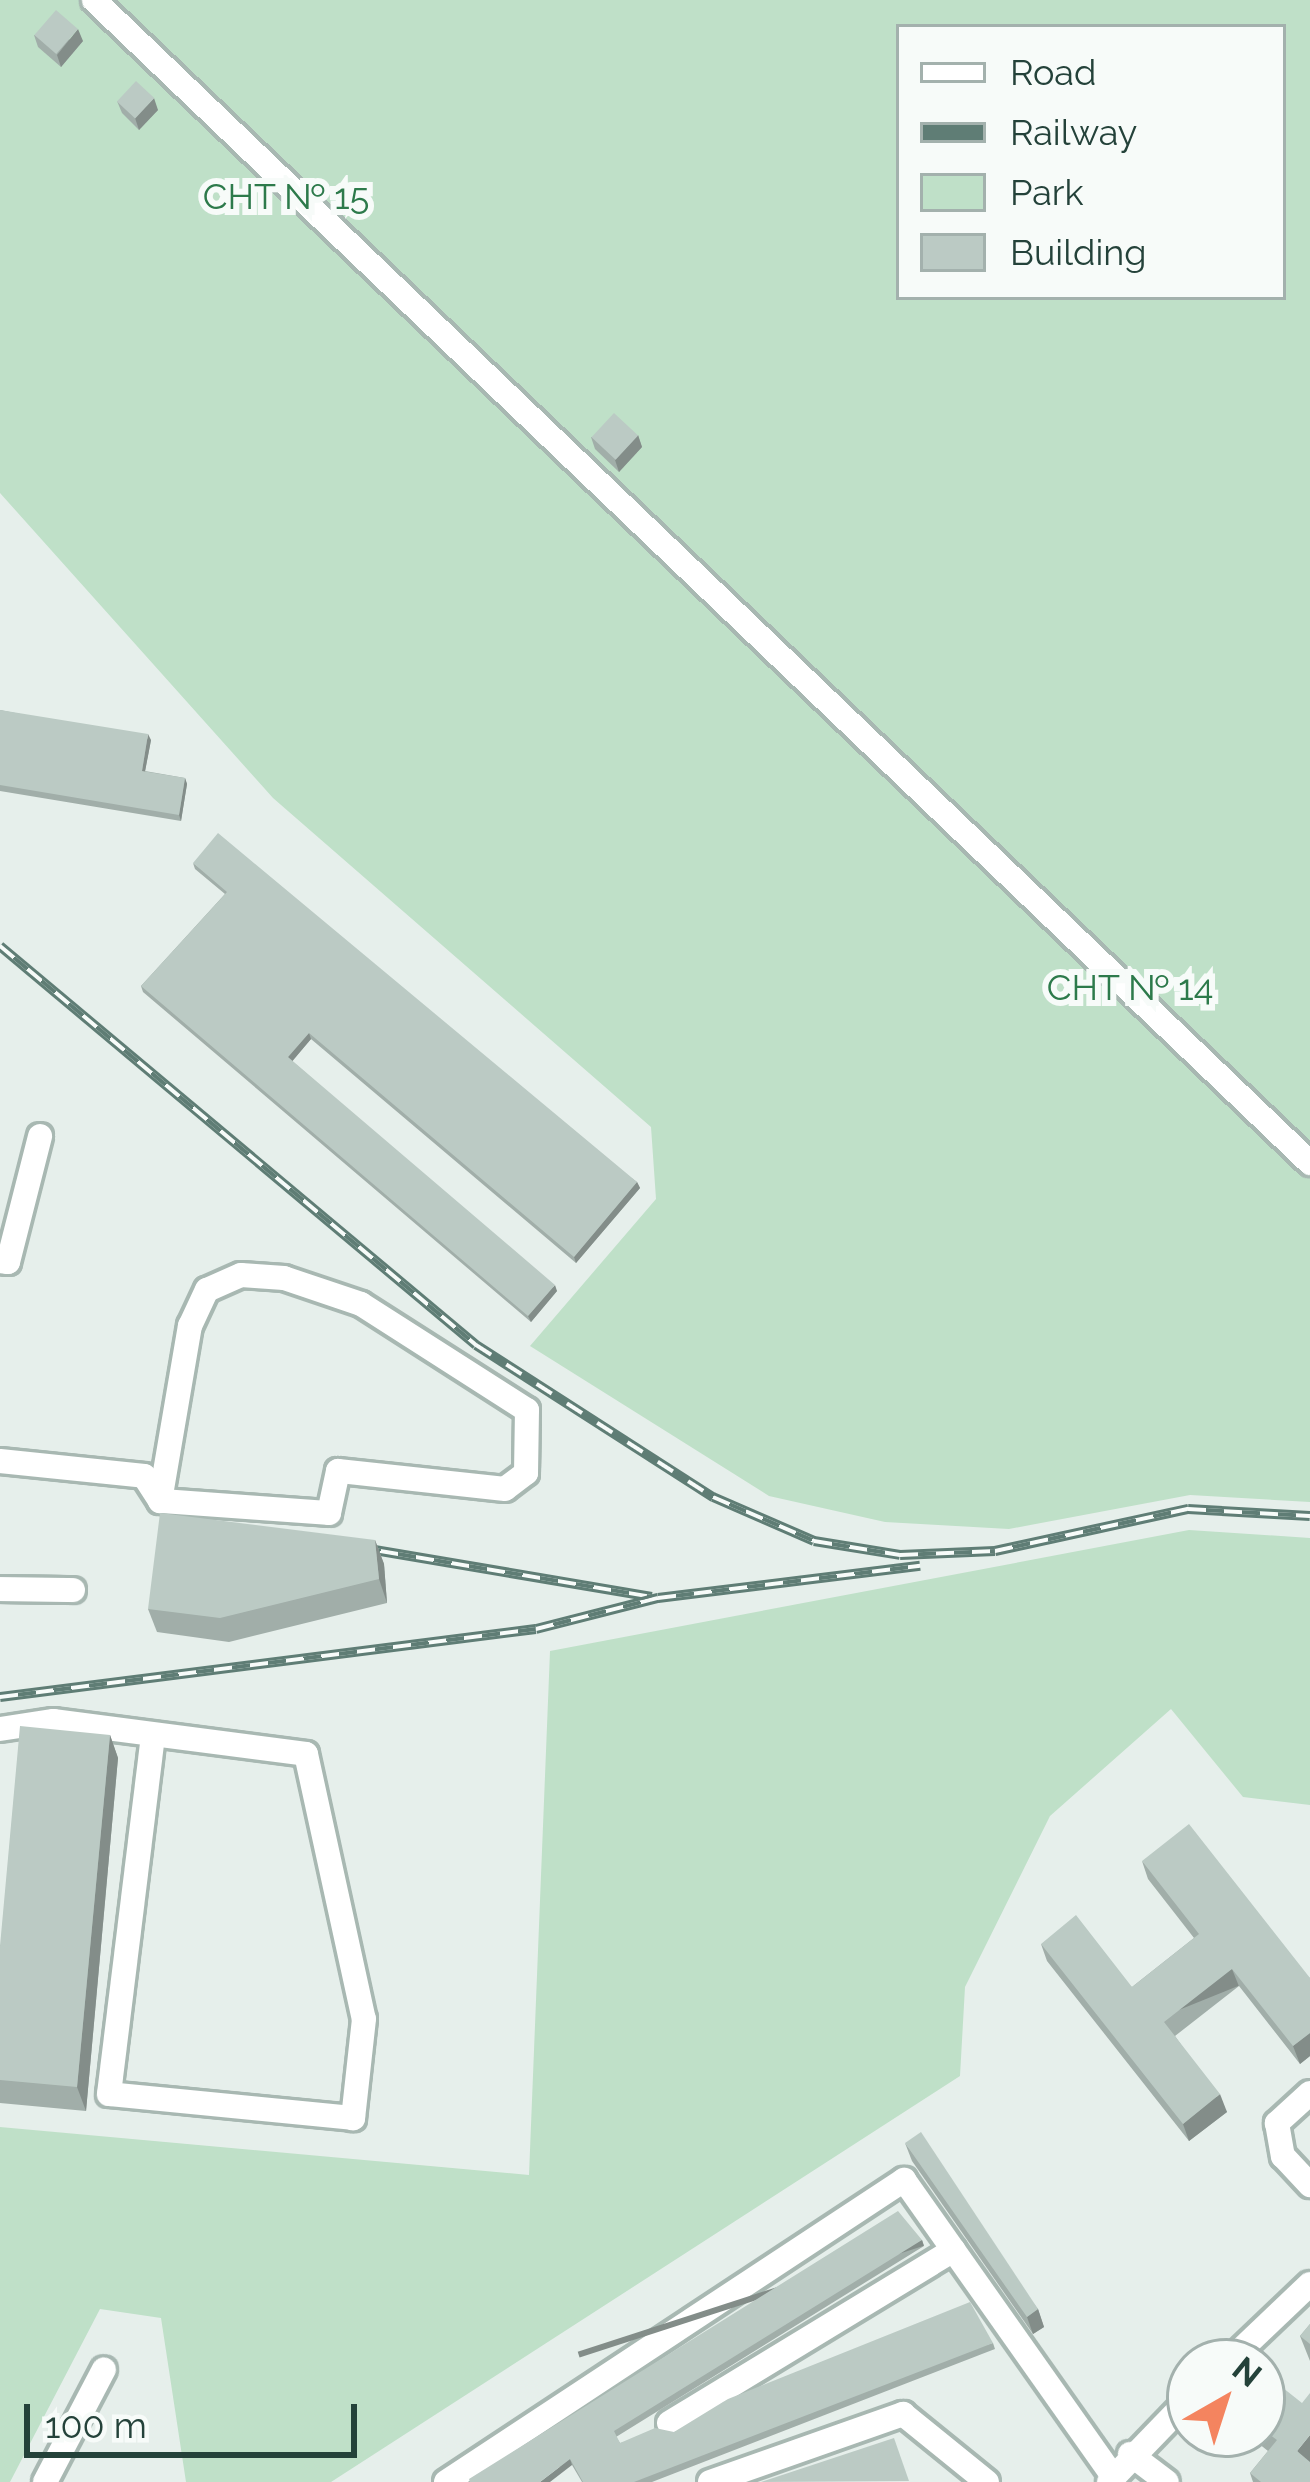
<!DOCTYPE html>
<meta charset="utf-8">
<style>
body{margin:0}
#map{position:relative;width:1310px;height:2482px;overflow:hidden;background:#e6efeb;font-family:Raleway,sans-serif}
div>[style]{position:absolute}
.green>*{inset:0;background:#bfe0c8}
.roads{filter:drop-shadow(3px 0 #a8b8b2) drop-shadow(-3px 0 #a8b8b2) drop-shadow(0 3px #a8b8b2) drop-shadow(0 -3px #a8b8b2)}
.minor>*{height:24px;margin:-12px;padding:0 12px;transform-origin:12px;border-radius:12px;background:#fff}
.rail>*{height:10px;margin-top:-5px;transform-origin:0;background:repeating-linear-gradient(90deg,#f7fbf9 0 18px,#5f7d75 0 36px);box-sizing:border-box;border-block:3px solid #5f7d75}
.wall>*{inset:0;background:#a1aea9}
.shaded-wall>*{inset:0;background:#838d89;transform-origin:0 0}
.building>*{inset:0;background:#bbcac4;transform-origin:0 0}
span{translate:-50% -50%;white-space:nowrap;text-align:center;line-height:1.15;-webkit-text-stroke:12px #f7fbf9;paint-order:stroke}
.park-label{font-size:36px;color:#2d7a4b}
.legend{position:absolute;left:896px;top:24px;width:390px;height:276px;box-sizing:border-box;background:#f7fbf9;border:3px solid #a3b1ad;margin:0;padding:15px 21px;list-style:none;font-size:36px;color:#24423a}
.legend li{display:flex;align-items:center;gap:24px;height:60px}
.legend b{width:60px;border:3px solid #a3b1ad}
.north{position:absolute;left:1166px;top:2338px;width:120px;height:120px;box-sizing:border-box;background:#f7fbf9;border:3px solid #a3b1ad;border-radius:50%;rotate:39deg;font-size:33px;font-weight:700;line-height:48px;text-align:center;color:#24423a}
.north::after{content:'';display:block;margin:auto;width:42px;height:54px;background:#f4845f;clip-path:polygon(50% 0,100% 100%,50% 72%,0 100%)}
.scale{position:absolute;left:24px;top:2404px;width:333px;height:54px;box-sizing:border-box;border:6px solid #24423a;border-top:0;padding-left:15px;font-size:36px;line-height:42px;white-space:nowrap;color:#24423a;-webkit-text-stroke:9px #f7fbf9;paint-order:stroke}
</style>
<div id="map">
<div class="green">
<div style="clip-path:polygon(evenodd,0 0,1310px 0,1310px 1502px,1190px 1495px,1009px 1529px,885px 1522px,769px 1496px,530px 1346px,656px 1199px,651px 1127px,273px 798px,0 493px,0 0,899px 27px,1283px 27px,1283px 297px,899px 297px,899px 27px)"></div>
<div style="clip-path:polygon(1189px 1530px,1310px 1538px,1310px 1805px,1243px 1797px,1171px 1709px,1050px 1816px,965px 1987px,960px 2076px,331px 2482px,186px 2482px,161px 2318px,100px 2309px,10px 2482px,0 2482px,0 2127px,529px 2175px,550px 1651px)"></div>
</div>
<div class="roads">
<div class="minor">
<div style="left:94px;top:0;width:1683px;rotate:43.72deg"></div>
<div style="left:0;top:1261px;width:8px;rotate:7deg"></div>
<div style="left:8px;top:1262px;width:130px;rotate:-75.7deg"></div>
<div style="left:241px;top:1275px;width:43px;rotate:4deg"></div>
<div style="left:284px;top:1278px;width:81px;rotate:18.7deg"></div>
<div style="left:361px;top:1304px;width:197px;rotate:32.6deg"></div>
<div style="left:527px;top:1410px;width:63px;rotate:90.9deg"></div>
<div style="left:526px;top:1473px;width:26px;rotate:143deg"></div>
<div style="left:505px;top:1489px;width:168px;rotate:-173.8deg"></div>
<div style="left:338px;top:1471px;width:43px;rotate:102.1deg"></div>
<div style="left:329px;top:1513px;width:169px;rotate:-175.9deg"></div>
<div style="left:160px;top:1501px;width:178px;rotate:-80.3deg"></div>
<div style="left:190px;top:1326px;width:40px;rotate:-65deg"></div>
<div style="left:207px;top:1290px;width:37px;rotate:-24deg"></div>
<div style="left:0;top:1461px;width:145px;rotate:5.9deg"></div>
<div style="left:144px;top:1476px;width:30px;rotate:57deg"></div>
<div style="left:0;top:1589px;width:73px;rotate:0.8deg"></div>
<div style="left:0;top:1729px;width:54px;rotate:-8.6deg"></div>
<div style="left:53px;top:1721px;width:255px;rotate:7.4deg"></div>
<div style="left:306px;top:1754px;width:271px;rotate:77.7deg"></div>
<div style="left:364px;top:2019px;width:100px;rotate:96.3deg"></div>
<div style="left:353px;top:2118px;width:245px;rotate:-174.4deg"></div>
<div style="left:109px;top:2094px;width:359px;rotate:-83deg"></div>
<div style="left:1310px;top:2093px;width:45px;rotate:137.7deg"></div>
<div style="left:1277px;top:2123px;width:34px;rotate:80deg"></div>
<div style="left:1283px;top:2156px;width:40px;rotate:47deg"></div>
<div style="left:1228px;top:2362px;width:113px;rotate:-43.6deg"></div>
<div style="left:669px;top:2423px;width:333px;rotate:-31.3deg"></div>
<div style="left:1130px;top:2454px;width:46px;rotate:37.1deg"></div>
<div style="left:45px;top:2482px;width:127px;rotate:-62.4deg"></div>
<div style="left:446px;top:2482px;width:549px;rotate:-33.4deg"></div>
<div style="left:904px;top:2180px;width:362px;rotate:54.8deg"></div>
<div style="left:710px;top:2482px;width:205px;rotate:-19.4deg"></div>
<div style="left:903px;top:2414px;width:108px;rotate:39deg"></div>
<div style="left:1109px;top:2482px;width:117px;rotate:-46deg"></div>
</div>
</div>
<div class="rail">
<div style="left:0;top:946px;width:621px;rotate:39.97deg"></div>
<div style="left:476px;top:1345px;width:282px;rotate:32.7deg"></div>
<div style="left:713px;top:1497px;width:110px;rotate:23.5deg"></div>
<div style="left:814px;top:1541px;width:87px;rotate:9.2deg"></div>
<div style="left:900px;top:1555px;width:95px;rotate:-2.4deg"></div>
<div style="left:995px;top:1551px;width:198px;rotate:-12.3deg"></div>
<div style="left:1188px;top:1509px;width:122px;rotate:3.3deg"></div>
<div style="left:345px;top:1545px;width:311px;rotate:9.6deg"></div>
<div style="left:0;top:1697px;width:540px;rotate:-7.23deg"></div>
<div style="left:536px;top:1629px;width:126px;rotate:-14.3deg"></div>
<div style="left:658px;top:1598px;width:264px;rotate:-7deg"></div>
</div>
<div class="wall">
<div style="clip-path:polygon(34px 35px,83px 41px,61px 67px,38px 47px)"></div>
<div style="clip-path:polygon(117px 101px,158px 110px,139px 130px,122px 113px)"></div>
<div style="clip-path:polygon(638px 435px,642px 447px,619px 472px,595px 449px,591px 437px)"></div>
<div style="clip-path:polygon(0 710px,151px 740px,145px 771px,185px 778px,187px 784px,181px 821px,0 791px)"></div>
<div style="clip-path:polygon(193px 863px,637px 1182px,640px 1188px,576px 1263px,311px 1039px,292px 1061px,557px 1291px,531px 1322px,143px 992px,141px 986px,225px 894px,195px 869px)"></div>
<div style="clip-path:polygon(375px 1540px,384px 1564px,387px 1603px,229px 1642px,157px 1632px,148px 1609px)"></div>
<div style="clip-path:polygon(110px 1735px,118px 1758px,86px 2111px,0 2103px,0 1946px)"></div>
<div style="clip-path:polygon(1142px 1861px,1310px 1978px,1310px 2056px,1300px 2064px,1239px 1986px,1175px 2036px,1227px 2112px,1189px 2141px,1047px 1961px,1041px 1944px,1132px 1987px,1194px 1938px,1148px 1879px)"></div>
<div style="clip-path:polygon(905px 2143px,1038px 2309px,1044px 2327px,1033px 2334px,912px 2161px)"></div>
<div style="clip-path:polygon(922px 2240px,924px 2246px,616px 2437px,620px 2443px,674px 2432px,993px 2343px,995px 2349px,652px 2482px,582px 2482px,572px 2465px,470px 2482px)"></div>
<div style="clip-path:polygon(1310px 2324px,1310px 2361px,1300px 2336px)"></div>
<div style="clip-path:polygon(1262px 2394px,1310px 2482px,1253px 2482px,1250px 2473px,1268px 2451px,1253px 2439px,1252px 2434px,1262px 2434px)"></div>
</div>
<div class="shaded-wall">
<div style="clip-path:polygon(78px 29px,83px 41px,61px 67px,57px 55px)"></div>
<div style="clip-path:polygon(154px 98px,158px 110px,139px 130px,135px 118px)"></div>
<div style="clip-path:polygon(638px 435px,642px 447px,619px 472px,615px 460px)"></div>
<div style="clip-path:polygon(148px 734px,151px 740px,144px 777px,142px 771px)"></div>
<div style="clip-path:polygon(185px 778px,187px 784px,181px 821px,179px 815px)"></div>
<div style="clip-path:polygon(309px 1033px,311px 1039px,290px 1064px,288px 1057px)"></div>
<div style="clip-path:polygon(637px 1182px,640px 1188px,576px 1263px,574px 1257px)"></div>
<div style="clip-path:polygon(555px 1285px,557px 1291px,531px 1322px,528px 1316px)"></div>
<div style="clip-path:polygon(375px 1540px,384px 1564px,387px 1603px,379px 1579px)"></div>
<div style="clip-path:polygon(110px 1735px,118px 1758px,86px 2111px,77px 2087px)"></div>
<div style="left:1232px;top:1969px;width:18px;height:86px;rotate:68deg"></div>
<div style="clip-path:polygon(1310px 2033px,1310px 2056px,1300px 2064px,1293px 2046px)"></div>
<div style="clip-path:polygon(1220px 2094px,1227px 2112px,1189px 2141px,1183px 2124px)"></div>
<div style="left:922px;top:2240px;width:6px;height:362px;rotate:72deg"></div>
<div style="clip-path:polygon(1038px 2309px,1044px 2327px,1033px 2334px,1027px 2317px)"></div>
<div style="clip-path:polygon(1310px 2435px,1310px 2469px,1297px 2451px)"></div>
<div style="clip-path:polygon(570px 2459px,572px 2465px,550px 2482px,540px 2482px)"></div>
</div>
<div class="building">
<div style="left:56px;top:10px;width:29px;height:33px;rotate:41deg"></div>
<div style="left:136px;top:81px;width:25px;height:28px;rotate:43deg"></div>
<div style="left:614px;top:413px;width:33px;height:33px;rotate:43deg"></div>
<div style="clip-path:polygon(0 710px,148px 734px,142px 771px,185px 778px,179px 815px,0 785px)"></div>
<div style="clip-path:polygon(218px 833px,637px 1182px,574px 1257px,309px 1033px,288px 1057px,555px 1285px,528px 1316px,141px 986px,227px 892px,193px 863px)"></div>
<div style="clip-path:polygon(160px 1513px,375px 1540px,379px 1579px,220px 1618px,148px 1609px)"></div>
<div style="clip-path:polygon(20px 1726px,110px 1735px,77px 2087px,0 2080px,0 1946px)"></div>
<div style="clip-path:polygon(1189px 1824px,1310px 1978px,1310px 2033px,1293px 2046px,1232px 1969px,1164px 2022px,1220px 2094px,1183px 2124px,1041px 1944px,1076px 1915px,1132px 1987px,1199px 1934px,1142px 1861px)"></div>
<div style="clip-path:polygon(921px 2132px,1038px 2309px,1027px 2317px,905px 2143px)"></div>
<div style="clip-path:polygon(898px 2211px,922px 2240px,614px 2431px,620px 2443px,655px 2428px,674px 2432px,728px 2399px,970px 2302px,993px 2343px,634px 2482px,583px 2482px,570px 2459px,540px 2482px,470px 2482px,469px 2479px)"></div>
<div style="clip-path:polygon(1310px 2324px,1310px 2344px,1300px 2336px)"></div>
<div style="clip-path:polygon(1273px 2380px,1302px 2403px,1310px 2393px,1310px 2435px,1297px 2451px,1310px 2462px,1310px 2482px,1261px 2482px,1250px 2473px,1277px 2440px,1262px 2429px,1262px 2394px)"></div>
<div style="clip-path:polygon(894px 2438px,909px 2481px,761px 2482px)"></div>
</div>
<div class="park-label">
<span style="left:286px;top:197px">СНТ № 15</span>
<span style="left:1130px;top:988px">СНТ № 14</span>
</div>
<ul class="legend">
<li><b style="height:15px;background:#fff"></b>Road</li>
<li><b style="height:15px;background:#5f7d75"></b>Railway</li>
<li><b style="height:33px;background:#bfe0c8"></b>Park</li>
<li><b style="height:33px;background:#bbcac4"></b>Building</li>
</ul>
<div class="north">N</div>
<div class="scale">100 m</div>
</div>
